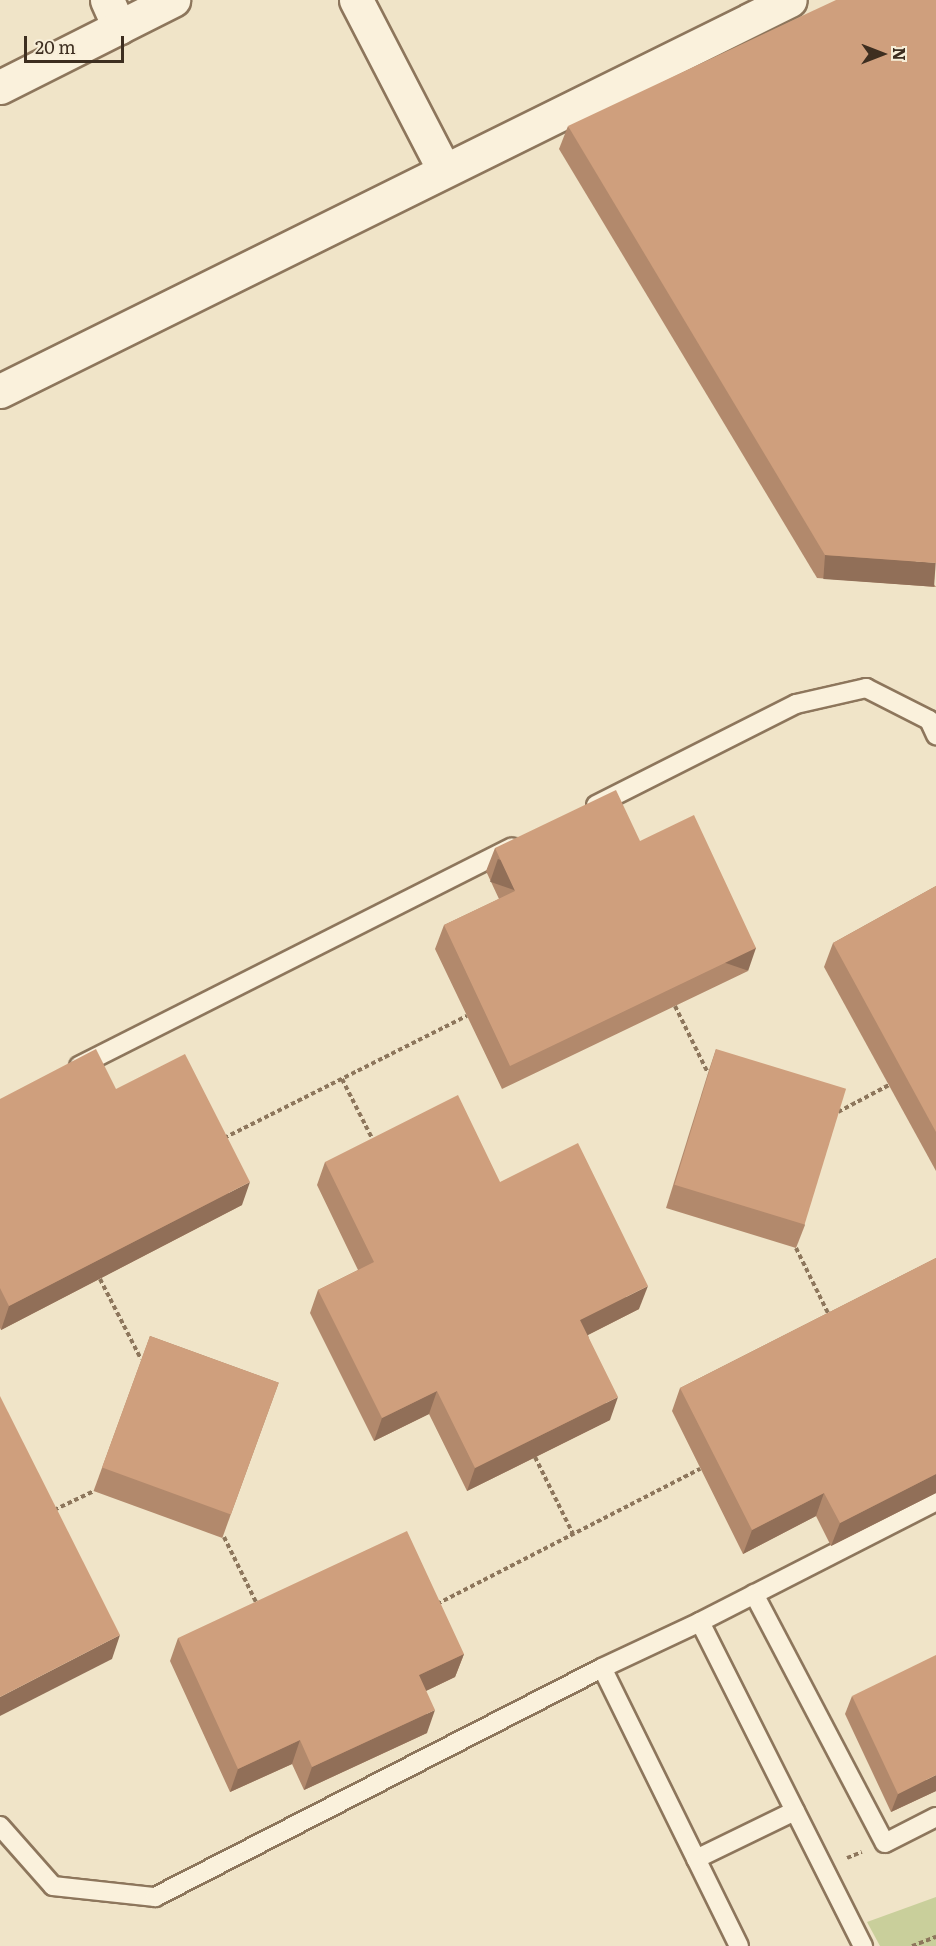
<!DOCTYPE html>
<style>
body{margin:0}
#map{position:relative;width:936px;height:1946px;overflow:hidden;background:#f0e4c8;font-family:Literata,serif}
div>[style]{position:absolute}
.green>*{inset:0;background:#c9cf9b}
.path>*{height:4px;margin-top:-2px;transform-origin:0;background:repeating-linear-gradient(90deg,#8d765c 0 4.5px,transparent 0 7.5px)}
.roads{filter:drop-shadow(2px 0 #8d765c) drop-shadow(-2px 0 #8d765c) drop-shadow(0 2px #8d765c) drop-shadow(0 -2px #8d765c)}
.lane>*{height:18px;margin:-9px;padding:0 9px;transform-origin:9px;border-radius:9px;background:#faf1dc}
.street>*{height:33px;margin:-16.5px;padding:0 16.5px;transform-origin:16.5px;border-radius:16.5px;background:#faf1dc}
.wall>*{inset:0;background:#b2896c;transform-origin:0 0}
.shaded-wall>*{inset:0;background:#916f58;transform-origin:0 0}
.building>*{inset:0;background:#cf9f7d;transform-origin:0 0}
span{translate:-50% -50%;white-space:nowrap;text-align:center;line-height:1.15;-webkit-text-stroke:6px #f7eed8;paint-order:stroke}
.north{position:absolute;left:852px;top:24px;width:60px;height:60px;-webkit-text-stroke:4px #f7eed8;paint-order:stroke;rotate:90deg;font-size:16px;font-weight:700;line-height:24px;text-align:center;color:#3d2e20}
.north::after{content:'';display:block;margin:auto;width:21px;height:27px;background:#3d2e20;clip-path:polygon(50% 0,100% 100%,50% 72%,0 100%)}
.scale{position:absolute;left:24px;top:36px;width:100px;height:27px;box-sizing:border-box;border:3px solid #3d2e20;border-top:0;padding-left:8px;font-size:18px;line-height:21px;white-space:nowrap;color:#3d2e20;-webkit-text-stroke:4px #f7eed8;paint-order:stroke}
</style>
<div id="map">
<div class="green">
<div style="clip-path:polygon(936px 1897px,936px 1946px,880px 1946px,867px 1922px)"></div>
</div>
<div class="path">
<div style="left:675px;top:1006px;width:75px;rotate:63.8deg"></div>
<div style="left:342px;top:1079px;width:71px;rotate:63.1deg"></div>
<div style="left:838px;top:1112px;width:58px;rotate:-27.9deg"></div>
<div style="left:224px;top:1138px;width:272px;rotate:-26.7deg"></div>
<div style="left:796px;top:1248px;width:77px;rotate:63.8deg"></div>
<div style="left:100px;top:1279px;width:90px;rotate:62.9deg"></div>
<div style="left:535px;top:1457px;width:86px;rotate:63.7deg"></div>
<div style="left:54px;top:1510px;width:44px;rotate:-25.4deg"></div>
<div style="left:224px;top:1537px;width:75px;rotate:63.8deg"></div>
<div style="left:437px;top:1604px;width:296px;rotate:-27.2deg"></div>
<div style="left:847px;top:1858px;width:16px;rotate:-22deg"></div>
<div style="left:912px;top:1946px;width:26px;rotate:-21deg"></div>
</div>
<div class="roads">
<div class="lane">
<div style="left:596px;top:805px;width:224px;rotate:-26.8deg"></div>
<div style="left:796px;top:704px;width:72px;rotate:-12.9deg"></div>
<div style="left:866px;top:688px;width:71px;rotate:26.9deg"></div>
<div style="left:929px;top:720px;width:17px;rotate:65deg"></div>
<div style="left:79px;top:1066px;width:485px;rotate:-26.8deg"></div>
<div style="left:754px;top:1594px;width:281px;rotate:62.3deg"></div>
<div style="left:885px;top:1843px;width:57px;rotate:-27deg"></div>
<div style="left:700px;top:1622px;width:265px;rotate:-27.1deg"></div>
<div style="left:0;top:1826px;width:80px;rotate:48.5deg"></div>
<div style="left:53px;top:1886px;width:103px;rotate:6.2deg"></div>
<div style="left:155px;top:1897px;width:502px;rotate:-27.13deg"></div>
<div style="left:696px;top:1859px;width:110px;rotate:-25.9deg"></div>
<div style="left:739px;top:1946px;width:310px;rotate:-116.2deg"></div>
<div style="left:602px;top:1668px;width:108px;rotate:-25.1deg"></div>
<div style="left:700px;top:1622px;width:363px;rotate:63.3deg"></div>
</div>
<div class="street">
<div style="left:107px;top:0;width:30px;rotate:66deg"></div>
<div style="left:356px;top:0;width:191px;rotate:62.6deg"></div>
<div style="left:0;top:87px;width:194px;rotate:-26.7deg"></div>
<div style="left:0;top:391px;width:881px;rotate:-26.33deg"></div>
</div>
</div>
<div class="wall">
<div style="clip-path:polygon(568px 126px,936px 587px,817px 578px,559px 149px)"></div>
<div style="clip-path:polygon(640px 841px,748px 971px,502px 1089px,435px 949px,444px 925px,499px 899px,486px 871px,495px 848px)"></div>
<div style="clip-path:polygon(936px 886px,936px 1171px,824px 967px,833px 943px)"></div>
<div style="clip-path:polygon(716px 1049px,805px 1225px,796px 1248px,666px 1208px,708px 1073px)"></div>
<div style="clip-path:polygon(116px 1089px,242px 1205px,1px 1330px,0 1328px,0 1099px)"></div>
<div style="clip-path:polygon(325px 1162px,500px 1182px,639px 1309px,588px 1335px,610px 1420px,467px 1491px,429px 1414px,374px 1441px,310px 1313px,318px 1290px,358px 1270px,317px 1185px)"></div>
<div style="clip-path:polygon(936px 1258px,936px 1493px,831px 1546px,816px 1516px,743px 1554px,672px 1411px,680px 1388px)"></div>
<div style="left:150px;top:1336px;width:137px;height:165px;rotate:20deg"></div>
<div style="clip-path:polygon(178px 1638px,464px 1654px,455px 1677px,426px 1691px,427px 1733px,304px 1790px,292px 1764px,230px 1792px,170px 1661px)"></div>
<div style="clip-path:polygon(852px 1696px,936px 1791px,891px 1812px,845px 1714px)"></div>
</div>
<div class="shaded-wall">
<div style="left:825px;top:555px;width:111px;height:24px;rotate:4deg"></div>
<div style="left:756px;top:948px;width:24px;height:273px;rotate:109deg"></div>
<div style="clip-path:polygon(250px 1182px,242px 1205px,1px 1330px,9px 1306px)"></div>
<div style="clip-path:polygon(648px 1286px,639px 1309px,572px 1343px,580px 1320px)"></div>
<div style="clip-path:polygon(437px 1391px,429px 1414px,374px 1441px,382px 1418px)"></div>
<div style="clip-path:polygon(618px 1397px,610px 1420px,467px 1491px,475px 1468px)"></div>
<div style="clip-path:polygon(936px 1474px,936px 1493px,831px 1546px,840px 1523px)"></div>
<div style="clip-path:polygon(824px 1493px,816px 1516px,743px 1554px,752px 1530px)"></div>
<div style="clip-path:polygon(120px 1635px,112px 1659px,0 1716px,0 1697px)"></div>
<div style="clip-path:polygon(464px 1654px,455px 1677px,411px 1698px,419px 1675px)"></div>
<div style="clip-path:polygon(435px 1710px,427px 1733px,304px 1790px,312px 1767px)"></div>
<div style="clip-path:polygon(300px 1740px,292px 1764px,230px 1792px,238px 1769px)"></div>
<div style="clip-path:polygon(936px 1775px,936px 1791px,891px 1812px,898px 1794px)"></div>
</div>
<div class="building">
<div style="clip-path:polygon(836px 0,936px 0,936px 563px,825px 555px,568px 126px)"></div>
<div style="clip-path:polygon(616px 790px,640px 841px,694px 815px,756px 948px,510px 1066px,444px 925px,515px 891px,495px 848px)"></div>
<div style="clip-path:polygon(936px 886px,936px 1132px,833px 943px)"></div>
<div style="clip-path:polygon(96px 1049px,116px 1089px,185px 1054px,250px 1182px,9px 1306px,0 1288px,0 1099px)"></div>
<div style="left:716px;top:1049px;width:136px;height:142px;rotate:17deg"></div>
<div style="clip-path:polygon(458px 1095px,500px 1182px,578px 1143px,648px 1286px,580px 1320px,618px 1397px,475px 1468px,437px 1391px,382px 1418px,318px 1290px,374px 1262px,325px 1162px)"></div>
<div style="clip-path:polygon(936px 1258px,936px 1474px,840px 1523px,824px 1493px,752px 1530px,680px 1388px)"></div>
<div style="left:150px;top:1336px;width:137px;height:140px;rotate:20deg"></div>
<div style="clip-path:polygon(0 1396px,120px 1635px,0 1697px)"></div>
<div style="clip-path:polygon(407px 1531px,464px 1654px,419px 1675px,435px 1710px,312px 1767px,300px 1740px,238px 1769px,178px 1638px)"></div>
<div style="clip-path:polygon(936px 1655px,936px 1775px,898px 1794px,852px 1696px)"></div>
</div>
<div class="north">N</div>
<div class="scale">20 m</div>
</div>
